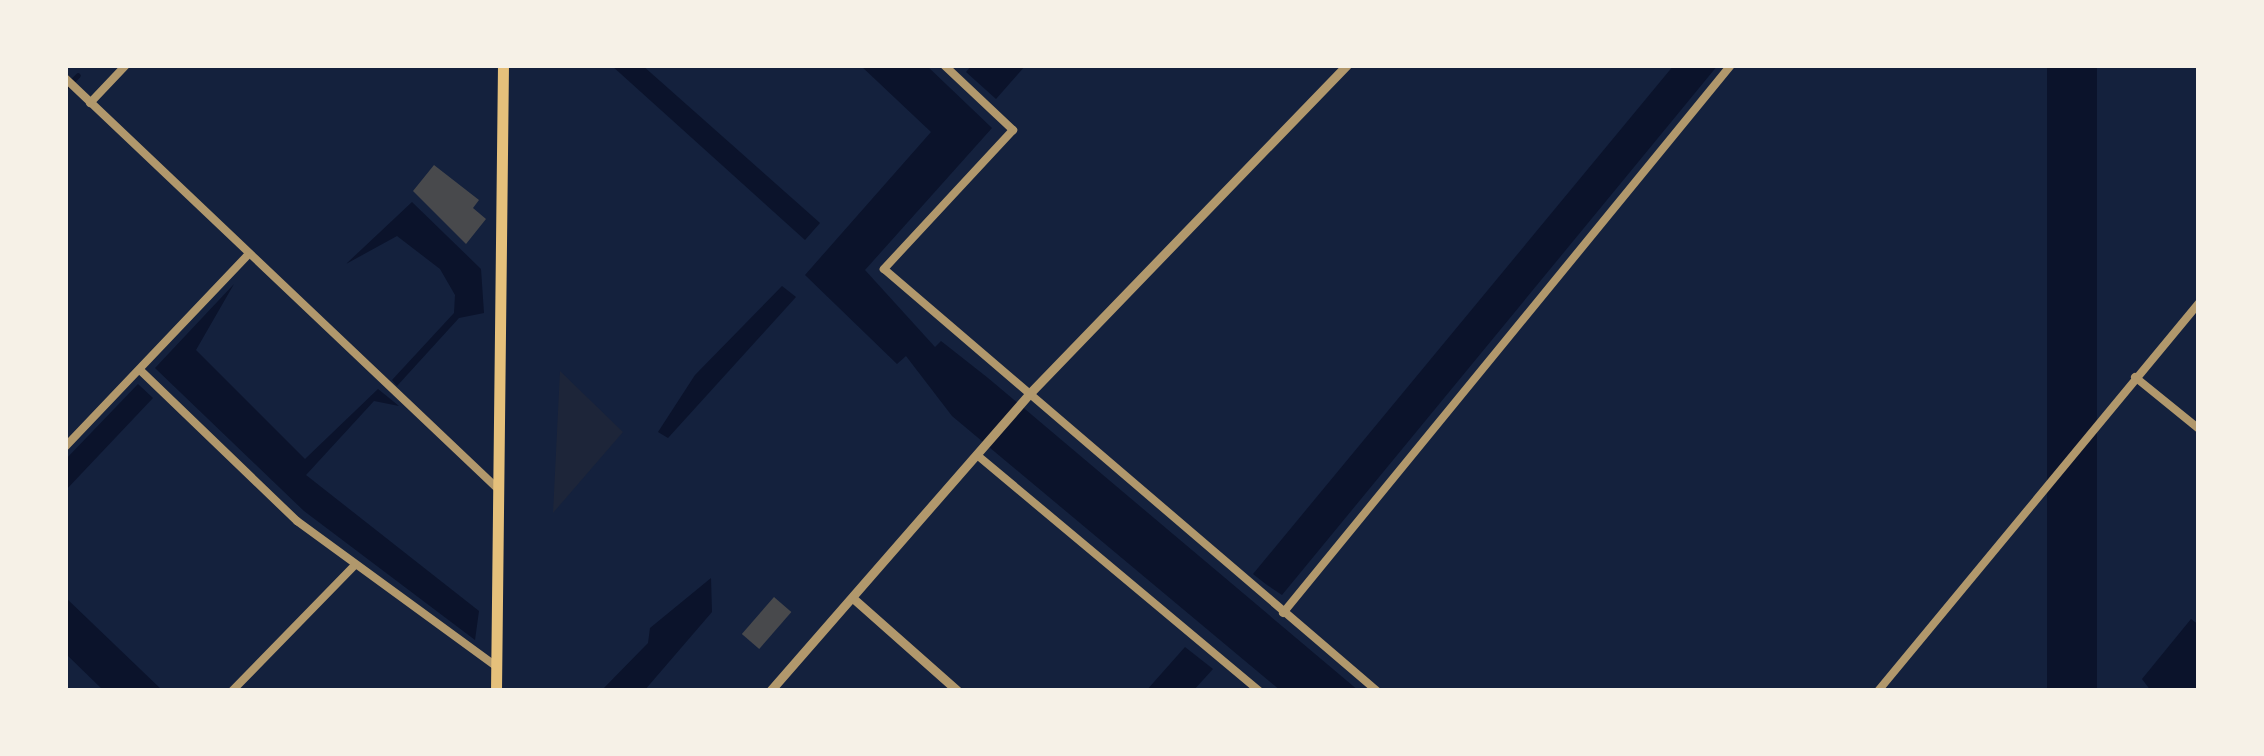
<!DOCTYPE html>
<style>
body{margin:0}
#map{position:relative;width:2264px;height:756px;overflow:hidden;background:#14213d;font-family:"Libre Baskerville",serif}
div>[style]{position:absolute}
.green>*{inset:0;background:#1d2539}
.water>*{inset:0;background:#0b132b;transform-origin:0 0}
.stream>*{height:5px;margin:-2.5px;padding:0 2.5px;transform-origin:2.5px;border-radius:2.5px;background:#0b132b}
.building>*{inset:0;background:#48494c;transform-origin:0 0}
.minor>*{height:8px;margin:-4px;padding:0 4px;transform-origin:4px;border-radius:4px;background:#b1986c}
.tertiary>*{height:9px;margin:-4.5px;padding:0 4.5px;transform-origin:4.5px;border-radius:4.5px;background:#b1986c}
.primary>*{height:11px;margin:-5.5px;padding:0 5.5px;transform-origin:5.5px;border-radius:5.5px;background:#e5c07b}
span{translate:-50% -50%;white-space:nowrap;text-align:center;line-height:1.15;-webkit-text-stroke:10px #f6f1e7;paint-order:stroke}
.frame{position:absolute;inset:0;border:68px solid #f6f1e7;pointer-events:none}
</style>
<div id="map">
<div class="green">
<div style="clip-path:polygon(560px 371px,623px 432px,553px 513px)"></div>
</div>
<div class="water">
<div style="clip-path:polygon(611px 65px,642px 65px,820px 223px,805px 240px)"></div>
<div style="clip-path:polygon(860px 65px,926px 65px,992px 128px,865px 270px,935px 347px,941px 341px,988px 378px,1359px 691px,1281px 691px,952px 416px,906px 356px,897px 364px,805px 275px,931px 132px)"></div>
<div style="clip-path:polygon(972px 65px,1026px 65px,996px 99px,966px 72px)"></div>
<div style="clip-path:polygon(1674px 65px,1718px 65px,1282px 595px,1267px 585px,1253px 574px)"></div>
<div style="left:2047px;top:65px;width:50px;height:809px"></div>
<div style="clip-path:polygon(412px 202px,481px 269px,484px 313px,459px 318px,397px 386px,392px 380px,454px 313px,455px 295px,440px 269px,397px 236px,346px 264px)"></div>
<div style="clip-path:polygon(234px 284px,196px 350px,305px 459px,378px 389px,399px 406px,374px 401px,306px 475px,479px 611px,475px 640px,304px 511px,155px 368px)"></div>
<div style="clip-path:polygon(782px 286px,796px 297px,668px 438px,658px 432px,695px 375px)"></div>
<div style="clip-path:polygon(138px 384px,153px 398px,65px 491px,65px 460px)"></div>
<div style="clip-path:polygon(711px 578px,712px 612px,644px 691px,601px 691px,648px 643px,650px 628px)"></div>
<div style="clip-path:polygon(65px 597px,163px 691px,104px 691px,65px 653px)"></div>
<div style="clip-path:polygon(2191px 619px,2199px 625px,2199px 691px,2151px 691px,2142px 679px)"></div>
<div style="clip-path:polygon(1185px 647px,1213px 669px,1193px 691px,1146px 691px)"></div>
</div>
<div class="stream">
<div style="left:65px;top:88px;width:18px;rotate:-45deg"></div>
</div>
<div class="building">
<div style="clip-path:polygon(434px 165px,479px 200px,473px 208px,486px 219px,466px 244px,413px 191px)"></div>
<div style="left:774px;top:597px;width:23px;height:49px;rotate:41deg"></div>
</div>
<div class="minor">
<div style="left:944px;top:65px;width:95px;rotate:43.3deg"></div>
<div style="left:1013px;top:130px;width:190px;rotate:132.9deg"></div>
<div style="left:884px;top:269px;width:649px;rotate:40.56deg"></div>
<div style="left:65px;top:78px;width:598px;rotate:43.51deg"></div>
<div style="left:90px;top:103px;width:52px;rotate:-46.5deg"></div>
<div style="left:140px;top:370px;width:218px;rotate:43.9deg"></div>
<div style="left:297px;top:521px;width:246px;rotate:36.1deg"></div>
<div style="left:2135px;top:377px;width:82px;rotate:39.1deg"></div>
<div style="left:65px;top:447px;width:264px;rotate:-46.4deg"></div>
<div style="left:977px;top:455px;width:368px;rotate:39.9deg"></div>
<div style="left:1283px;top:613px;width:708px;rotate:-50.73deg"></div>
<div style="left:232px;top:691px;width:176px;rotate:-45.7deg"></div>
<div style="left:1878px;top:691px;width:504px;rotate:-50.4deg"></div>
</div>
<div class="tertiary">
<div style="left:855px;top:600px;width:137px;rotate:41.5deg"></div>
<div style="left:770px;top:691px;width:394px;rotate:-48.9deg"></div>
<div style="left:1029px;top:394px;width:458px;rotate:-46deg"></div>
</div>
<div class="primary">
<div style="left:496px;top:691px;width:626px;rotate:-89.36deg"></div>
</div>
<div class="frame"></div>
</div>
